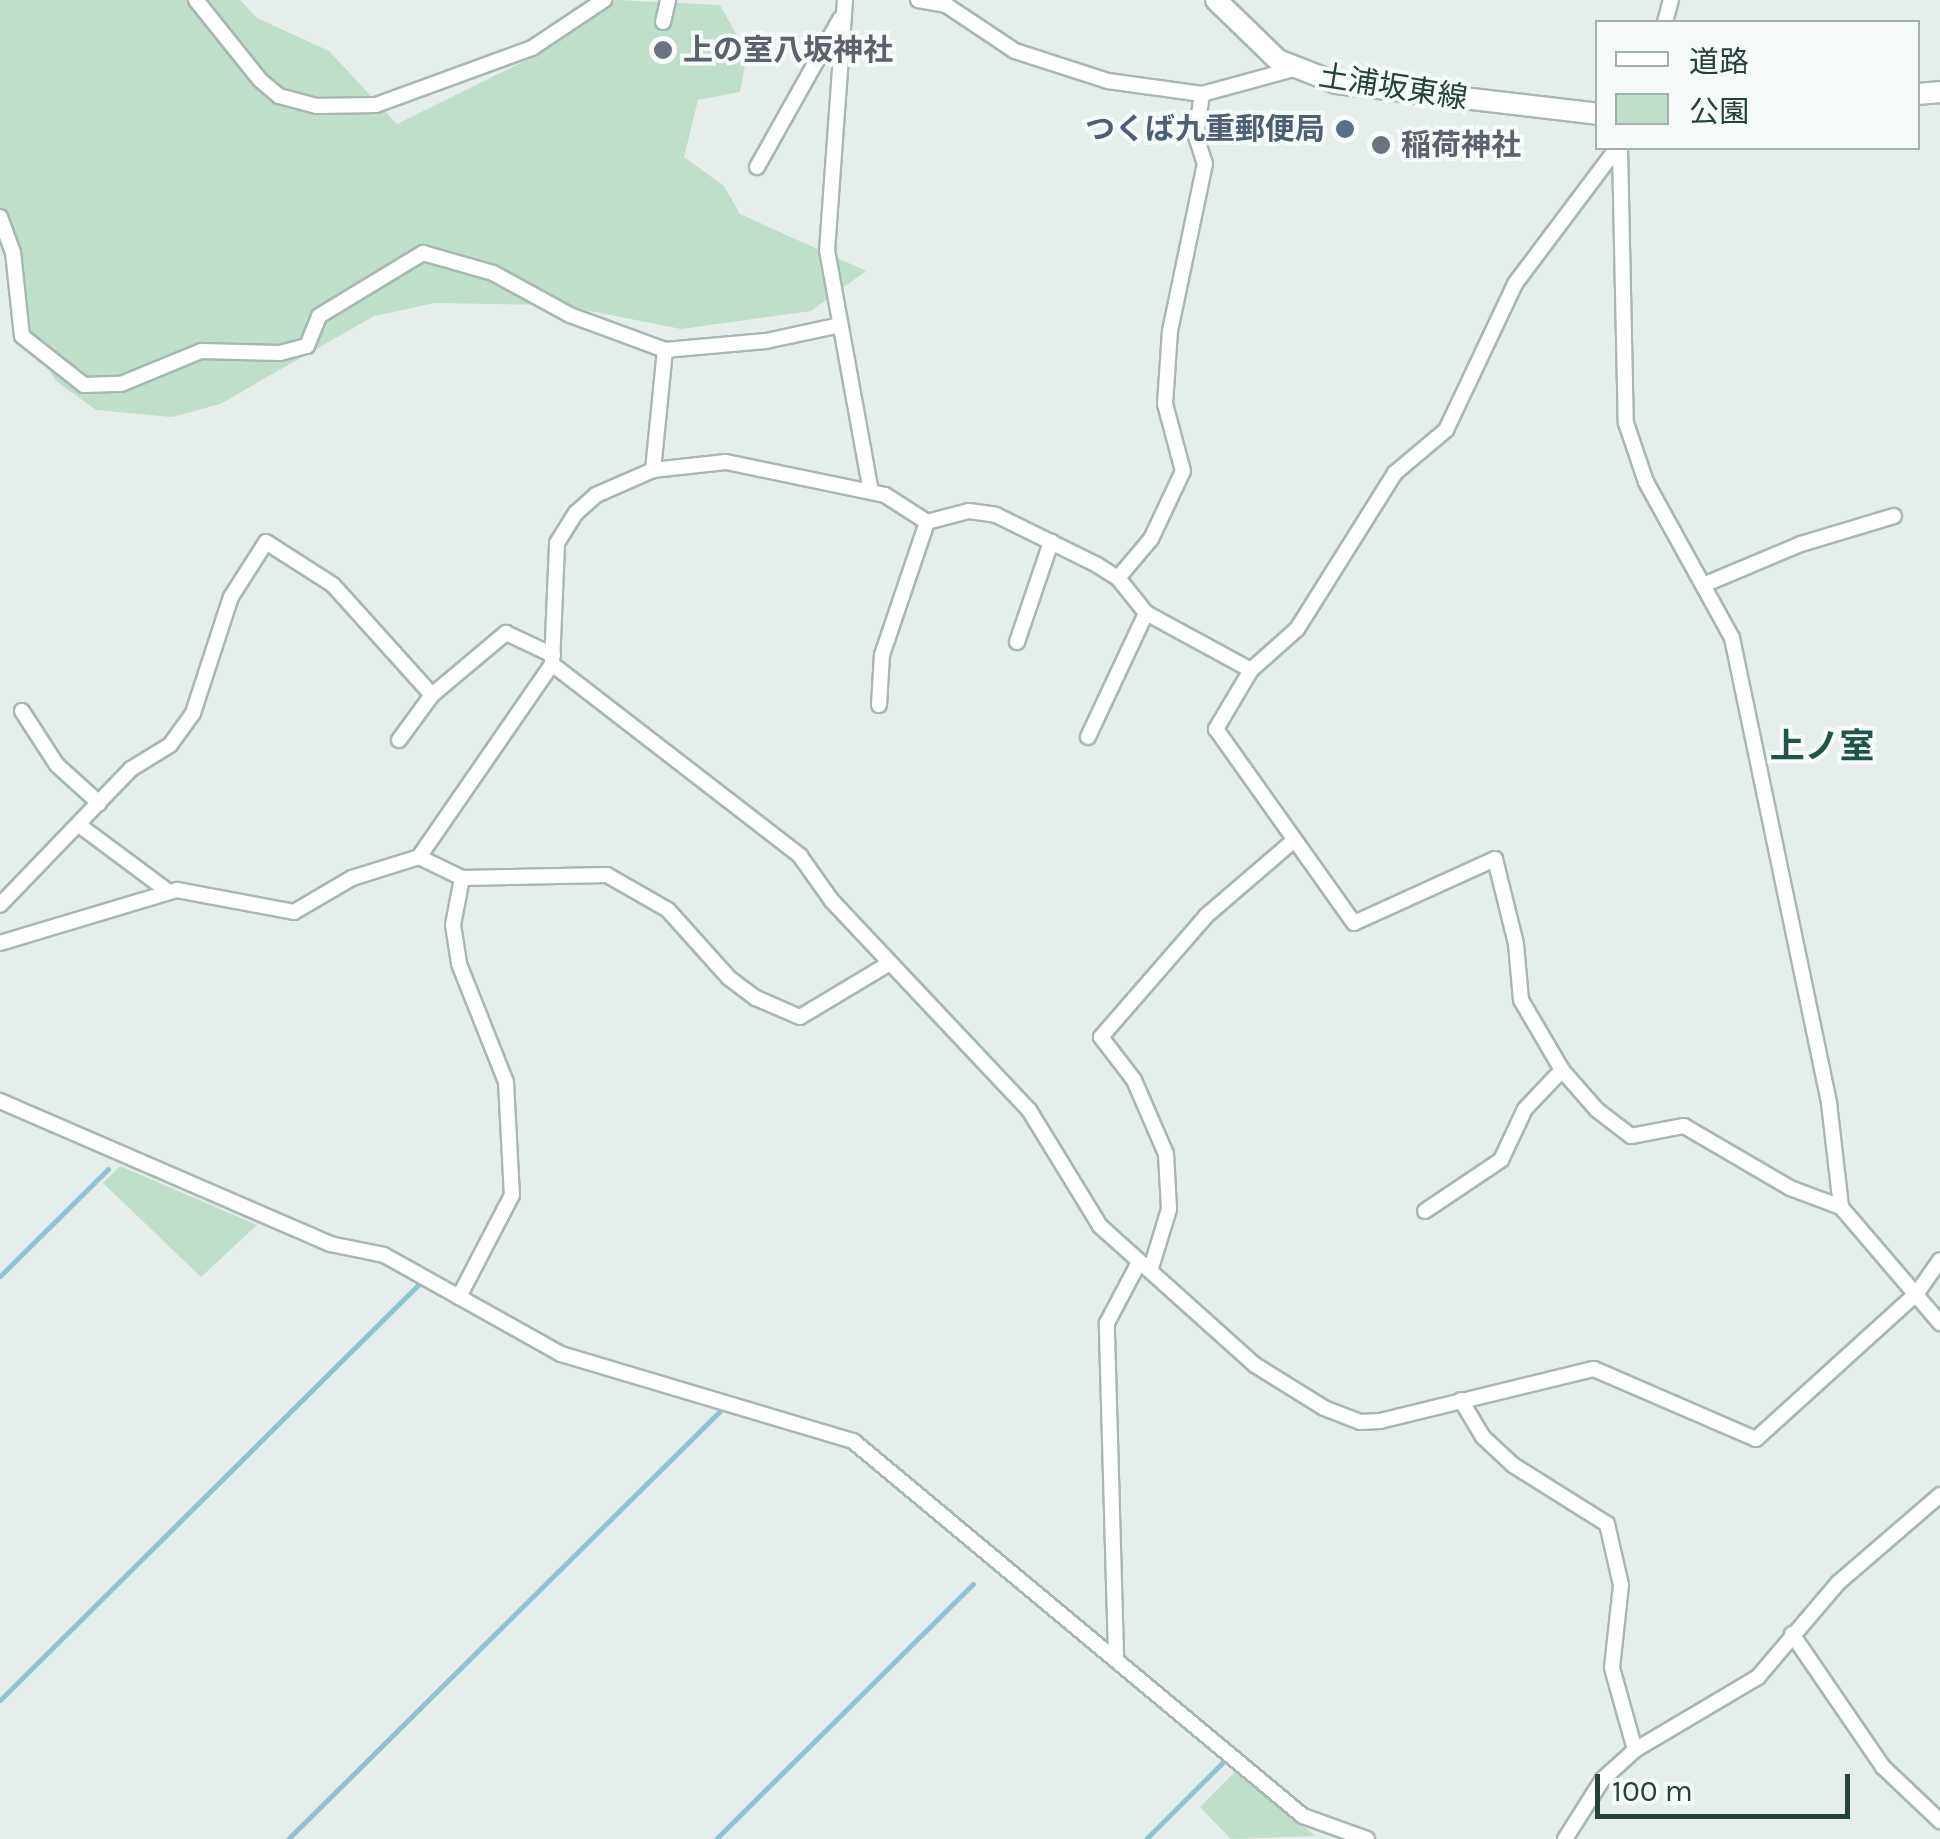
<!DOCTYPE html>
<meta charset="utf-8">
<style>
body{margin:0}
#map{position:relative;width:1940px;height:1839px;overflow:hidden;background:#e5eeeb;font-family:Karla,"Noto Sans JP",sans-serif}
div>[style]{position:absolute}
.green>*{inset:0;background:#bedfca}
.stream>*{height:5px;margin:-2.5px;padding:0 2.5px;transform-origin:2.5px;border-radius:2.5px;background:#8dc3d3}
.roads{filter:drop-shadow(2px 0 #a7b7b3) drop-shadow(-2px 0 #a7b7b3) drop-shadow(0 2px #a7b7b3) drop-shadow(0 -2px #a7b7b3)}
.minor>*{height:14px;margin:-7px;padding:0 7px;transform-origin:7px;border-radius:7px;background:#fff}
.secondary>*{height:20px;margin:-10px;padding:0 10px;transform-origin:10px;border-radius:10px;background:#fff}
.dots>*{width:28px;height:28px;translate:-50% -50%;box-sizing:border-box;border:5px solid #f6fbf9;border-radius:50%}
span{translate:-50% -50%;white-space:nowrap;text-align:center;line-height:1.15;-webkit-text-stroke:8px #f6fbf9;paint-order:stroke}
.worship-label{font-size:30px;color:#5b616d;font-weight:700}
.left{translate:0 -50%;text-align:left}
.street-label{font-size:30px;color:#24413c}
.service-label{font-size:30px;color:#4e5e75;font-weight:700}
.right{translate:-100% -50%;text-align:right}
.quarter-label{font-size:35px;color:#1f544b;font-weight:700}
.legend{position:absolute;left:1595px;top:20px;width:325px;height:130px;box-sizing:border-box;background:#f6fbf9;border:2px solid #a2b1ad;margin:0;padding:12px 18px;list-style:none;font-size:30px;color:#24413c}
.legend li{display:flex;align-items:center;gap:20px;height:50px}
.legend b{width:50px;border:2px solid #a2b1ad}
.scale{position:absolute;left:1595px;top:1774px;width:255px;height:45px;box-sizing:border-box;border:5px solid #24413c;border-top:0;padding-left:12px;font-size:30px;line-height:35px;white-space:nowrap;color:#24413c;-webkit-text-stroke:8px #f6fbf9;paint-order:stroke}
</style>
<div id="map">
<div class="green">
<div style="clip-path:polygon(0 0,240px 0,257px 18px,329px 51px,397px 124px,543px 52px,616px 0,720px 5px,747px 54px,740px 92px,698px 100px,684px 157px,724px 186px,740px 214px,866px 271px,811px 311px,681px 329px,560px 305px,435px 303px,374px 316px,220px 404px,172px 417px,96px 410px,56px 381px,32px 342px,0 239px)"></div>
<div style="clip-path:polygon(120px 1166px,257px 1225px,201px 1277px,103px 1183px)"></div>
<div style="clip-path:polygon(1237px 1770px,1315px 1836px,1231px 1839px,1200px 1807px)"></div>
</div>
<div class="stream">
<div style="left:0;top:1276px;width:152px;rotate:-44.7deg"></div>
<div style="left:0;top:1700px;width:590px;rotate:-44.79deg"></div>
<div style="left:288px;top:1839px;width:607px;rotate:-44.73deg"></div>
<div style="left:716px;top:1839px;width:362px;rotate:-44.8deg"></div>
<div style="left:1146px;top:1839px;width:109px;rotate:-45deg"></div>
</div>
<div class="roads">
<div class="minor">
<div style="left:196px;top:0;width:102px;rotate:51.3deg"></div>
<div style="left:260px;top:80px;width:25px;rotate:40deg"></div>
<div style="left:279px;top:96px;width:38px;rotate:15deg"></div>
<div style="left:316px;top:106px;width:60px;rotate:-1deg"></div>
<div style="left:376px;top:105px;width:166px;rotate:-20.1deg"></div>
<div style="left:532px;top:48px;width:87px;rotate:-33.7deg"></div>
<div style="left:845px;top:0;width:251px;rotate:94.1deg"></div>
<div style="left:827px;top:250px;width:246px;rotate:79.7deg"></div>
<div style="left:918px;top:0;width:28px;rotate:10deg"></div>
<div style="left:946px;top:5px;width:83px;rotate:33.7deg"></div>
<div style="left:1015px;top:51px;width:98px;rotate:17.9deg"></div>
<div style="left:1108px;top:81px;width:95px;rotate:7.9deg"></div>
<div style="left:1202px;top:94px;width:95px;rotate:-15.2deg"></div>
<div style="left:663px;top:22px;width:23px;rotate:-77deg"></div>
<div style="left:1665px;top:22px;width:23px;rotate:-75deg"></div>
<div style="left:1617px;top:148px;width:170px;rotate:126.9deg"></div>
<div style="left:1515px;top:284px;width:161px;rotate:115.3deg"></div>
<div style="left:1446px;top:430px;width:67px;rotate:139.9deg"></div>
<div style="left:1395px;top:473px;width:184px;rotate:122.1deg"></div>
<div style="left:1297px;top:629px;width:62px;rotate:138.3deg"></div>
<div style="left:1251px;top:670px;width:69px;rotate:120.7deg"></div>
<div style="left:1216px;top:729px;width:238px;rotate:54.6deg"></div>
<div style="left:1354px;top:923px;width:155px;rotate:-24.4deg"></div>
<div style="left:1495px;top:859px;width:88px;rotate:76.1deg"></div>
<div style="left:1516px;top:944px;width:56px;rotate:84.9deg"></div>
<div style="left:1521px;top:1000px;width:81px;rotate:59.6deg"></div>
<div style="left:1562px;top:1070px;width:53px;rotate:48.8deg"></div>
<div style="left:1597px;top:1110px;width:43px;rotate:37.4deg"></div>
<div style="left:1631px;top:1136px;width:54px;rotate:-10.7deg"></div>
<div style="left:1684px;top:1126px;width:123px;rotate:30.3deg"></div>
<div style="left:1790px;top:1188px;width:54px;rotate:20.4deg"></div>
<div style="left:1620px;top:148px;width:275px;rotate:88.8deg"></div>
<div style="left:1626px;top:423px;width:62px;rotate:71.3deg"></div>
<div style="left:1646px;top:482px;width:178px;rotate:61.1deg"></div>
<div style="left:1732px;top:638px;width:475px;rotate:78.2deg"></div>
<div style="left:1829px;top:1103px;width:105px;rotate:83.4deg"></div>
<div style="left:1841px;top:1207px;width:153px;rotate:49.5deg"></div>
<div style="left:757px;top:167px;width:170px;rotate:-60.7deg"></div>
<div style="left:0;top:217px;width:37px;rotate:70deg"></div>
<div style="left:13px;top:252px;width:84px;rotate:83.9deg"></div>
<div style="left:22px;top:336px;width:79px;rotate:38.3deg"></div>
<div style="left:84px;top:385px;width:37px;rotate:-2deg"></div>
<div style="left:121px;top:384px;width:87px;rotate:-22.4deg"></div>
<div style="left:201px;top:351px;width:79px;rotate:1.5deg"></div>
<div style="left:280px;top:353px;width:28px;rotate:-15deg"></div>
<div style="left:307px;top:346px;width:32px;rotate:-68deg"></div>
<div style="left:319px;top:316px;width:122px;rotate:-31.2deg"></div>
<div style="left:423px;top:253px;width:73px;rotate:15.9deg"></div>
<div style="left:493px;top:273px;width:88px;rotate:28.6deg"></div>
<div style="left:570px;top:315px;width:101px;rotate:20.2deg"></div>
<div style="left:665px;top:350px;width:121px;rotate:95.7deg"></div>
<div style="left:665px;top:350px;width:101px;rotate:-5.1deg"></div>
<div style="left:766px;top:341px;width:72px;rotate:-12.1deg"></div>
<div style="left:1118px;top:578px;width:51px;rotate:-49.8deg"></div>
<div style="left:1151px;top:539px;width:75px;rotate:-64.8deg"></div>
<div style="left:1183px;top:471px;width:69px;rotate:-105deg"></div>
<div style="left:1165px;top:404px;width:73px;rotate:-86.1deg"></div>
<div style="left:1170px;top:331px;width:171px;rotate:-78.2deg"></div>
<div style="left:1205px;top:164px;width:29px;rotate:-108deg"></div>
<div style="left:1196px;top:136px;width:42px;rotate:-81.9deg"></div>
<div style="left:1708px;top:583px;width:101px;rotate:-22.8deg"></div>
<div style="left:1801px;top:544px;width:97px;rotate:-16.8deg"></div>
<div style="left:1017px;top:642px;width:106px;rotate:-71.2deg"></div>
<div style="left:552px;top:664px;width:314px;rotate:37.7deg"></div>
<div style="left:800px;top:856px;width:55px;rotate:54.6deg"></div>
<div style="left:832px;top:901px;width:287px;rotate:46.7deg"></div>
<div style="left:1029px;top:1110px;width:136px;rotate:58.5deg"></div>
<div style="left:1100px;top:1226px;width:208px;rotate:41.9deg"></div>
<div style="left:1255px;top:1365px;width:81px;rotate:31.9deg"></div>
<div style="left:1324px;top:1408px;width:39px;rotate:21deg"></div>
<div style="left:1360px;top:1422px;width:20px;rotate:-3deg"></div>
<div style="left:1380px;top:1421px;width:220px;rotate:-13.7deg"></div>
<div style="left:1594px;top:1369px;width:176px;rotate:23.4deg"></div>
<div style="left:1756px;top:1439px;width:217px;rotate:-42.2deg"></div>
<div style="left:1917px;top:1293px;width:40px;rotate:-55.1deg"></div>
<div style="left:879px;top:705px;width:50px;rotate:-86.6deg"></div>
<div style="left:882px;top:655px;width:140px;rotate:-71.3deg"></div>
<div style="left:22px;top:711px;width:64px;rotate:57.1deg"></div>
<div style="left:57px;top:765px;width:57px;rotate:42.1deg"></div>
<div style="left:1088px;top:737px;width:137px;rotate:-64.9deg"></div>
<div style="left:399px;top:740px;width:56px;rotate:-53.7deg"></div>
<div style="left:79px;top:825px;width:112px;rotate:36.7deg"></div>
<div style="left:419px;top:857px;width:48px;rotate:26deg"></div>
<div style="left:462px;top:878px;width:48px;rotate:100.8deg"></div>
<div style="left:453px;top:925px;width:39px;rotate:81deg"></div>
<div style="left:459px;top:964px;width:127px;rotate:68.3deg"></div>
<div style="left:506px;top:1082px;width:113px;rotate:87deg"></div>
<div style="left:512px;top:1195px;width:115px;rotate:117.5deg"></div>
<div style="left:462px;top:878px;width:145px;rotate:-1.2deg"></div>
<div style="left:607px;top:875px;width:70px;rotate:29.8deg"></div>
<div style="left:668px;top:910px;width:91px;rotate:48.1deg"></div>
<div style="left:729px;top:978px;width:34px;rotate:37deg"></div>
<div style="left:756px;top:998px;width:48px;rotate:23.4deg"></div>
<div style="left:800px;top:1017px;width:105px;rotate:-31deg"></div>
<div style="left:0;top:905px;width:189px;rotate:-46.1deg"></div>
<div style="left:131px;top:769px;width:46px;rotate:-31.6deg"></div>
<div style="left:170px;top:745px;width:39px;rotate:-54deg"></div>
<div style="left:193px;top:713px;width:122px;rotate:-71.9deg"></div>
<div style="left:231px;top:597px;width:65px;rotate:-57.5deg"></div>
<div style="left:266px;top:542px;width:80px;rotate:32.7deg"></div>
<div style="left:333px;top:585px;width:148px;rotate:48deg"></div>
<div style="left:432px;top:695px;width:97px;rotate:-40deg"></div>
<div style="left:506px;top:633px;width:52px;rotate:25.1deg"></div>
<div style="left:0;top:943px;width:185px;rotate:-16.7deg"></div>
<div style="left:177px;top:890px;width:119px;rotate:10.6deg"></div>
<div style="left:294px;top:912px;width:67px;rotate:-30.4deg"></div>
<div style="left:352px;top:878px;width:70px;rotate:-17.4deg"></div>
<div style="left:419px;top:857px;width:234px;rotate:-55.4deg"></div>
<div style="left:552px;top:664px;width:121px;rotate:-87.6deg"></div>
<div style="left:557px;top:543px;width:36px;rotate:-58deg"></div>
<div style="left:576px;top:513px;width:27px;rotate:-42deg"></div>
<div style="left:596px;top:495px;width:62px;rotate:-23.7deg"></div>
<div style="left:653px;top:470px;width:73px;rotate:-6.3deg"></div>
<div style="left:726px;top:462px;width:162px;rotate:11.7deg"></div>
<div style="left:885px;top:495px;width:50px;rotate:32.7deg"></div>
<div style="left:927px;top:522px;width:43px;rotate:-14.7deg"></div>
<div style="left:969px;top:511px;width:27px;rotate:8deg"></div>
<div style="left:996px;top:515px;width:113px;rotate:26.3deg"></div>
<div style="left:1097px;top:565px;width:25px;rotate:32deg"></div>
<div style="left:1118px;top:578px;width:45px;rotate:51.3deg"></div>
<div style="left:1146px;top:613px;width:119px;rotate:28.5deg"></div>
<div style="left:0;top:1101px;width:360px;rotate:23.4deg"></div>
<div style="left:330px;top:1244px;width:55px;rotate:11.5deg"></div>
<div style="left:384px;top:1255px;width:203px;rotate:29.2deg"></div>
<div style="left:561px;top:1354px;width:305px;rotate:16.6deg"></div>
<div style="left:853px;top:1441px;width:586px;rotate:39.81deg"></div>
<div style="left:1303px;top:1816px;width:68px;rotate:19.8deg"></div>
<div style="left:1425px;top:1211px;width:92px;rotate:-33.9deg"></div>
<div style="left:1501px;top:1160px;width:56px;rotate:-64.8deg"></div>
<div style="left:1525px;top:1109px;width:54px;rotate:-46.5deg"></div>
<div style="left:1151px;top:1268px;width:62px;rotate:-73deg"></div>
<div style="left:1169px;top:1209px;width:55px;rotate:-93.1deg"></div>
<div style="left:1166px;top:1154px;width:81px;rotate:-113.4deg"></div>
<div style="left:1134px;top:1080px;width:54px;rotate:-127.5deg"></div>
<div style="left:1101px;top:1037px;width:160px;rotate:-49deg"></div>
<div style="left:1206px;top:916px;width:113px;rotate:-40.7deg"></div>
<div style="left:1461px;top:1400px;width:43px;rotate:59.3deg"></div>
<div style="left:1483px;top:1437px;width:41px;rotate:43deg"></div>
<div style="left:1513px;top:1465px;width:111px;rotate:32.1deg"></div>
<div style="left:1607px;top:1524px;width:63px;rotate:77.1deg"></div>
<div style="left:1621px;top:1585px;width:83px;rotate:96.2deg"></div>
<div style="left:1612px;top:1668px;width:85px;rotate:74.3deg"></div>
<div style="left:1792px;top:1634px;width:161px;rotate:55.6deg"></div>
<div style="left:1883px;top:1767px;width:79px;rotate:43.5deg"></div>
<div style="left:1116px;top:1655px;width:332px;rotate:-91.6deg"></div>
<div style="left:1107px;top:1323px;width:69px;rotate:-62.3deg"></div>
<div style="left:1565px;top:1839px;width:71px;rotate:-57.7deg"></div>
<div style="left:1603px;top:1779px;width:43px;rotate:-42.2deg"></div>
<div style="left:1635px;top:1750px;width:143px;rotate:-30.7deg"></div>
<div style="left:1758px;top:1677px;width:123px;rotate:-49.6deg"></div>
<div style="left:1838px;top:1583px;width:135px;rotate:-40.8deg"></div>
</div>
<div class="secondary">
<div style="left:1216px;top:0;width:86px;rotate:44.1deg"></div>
<div style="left:1278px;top:60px;width:62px;rotate:21.6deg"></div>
<div style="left:1336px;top:83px;width:264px;rotate:6.7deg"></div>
<div style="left:1918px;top:94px;width:22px;rotate:-5deg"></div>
</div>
</div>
<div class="dots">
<div style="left:663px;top:50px;background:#6b7280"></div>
<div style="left:1345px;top:129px;background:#5c6f8a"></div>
<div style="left:1381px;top:145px;background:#6b7280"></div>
</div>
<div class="worship-label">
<span class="left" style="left:683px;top:50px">上の室八坂神社</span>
<span class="left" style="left:1401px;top:145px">稲荷神社</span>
</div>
<div class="street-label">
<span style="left:1393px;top:87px;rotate:9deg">土浦坂東線</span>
</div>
<div class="service-label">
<span class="right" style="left:1325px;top:129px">つくば九重郵便局</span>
</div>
<div class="quarter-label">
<span style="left:1822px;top:747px">上ノ室</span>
</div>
<ul class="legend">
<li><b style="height:12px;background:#fff"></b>道路</li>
<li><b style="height:28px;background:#bedfca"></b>公園</li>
</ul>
<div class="scale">100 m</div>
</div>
